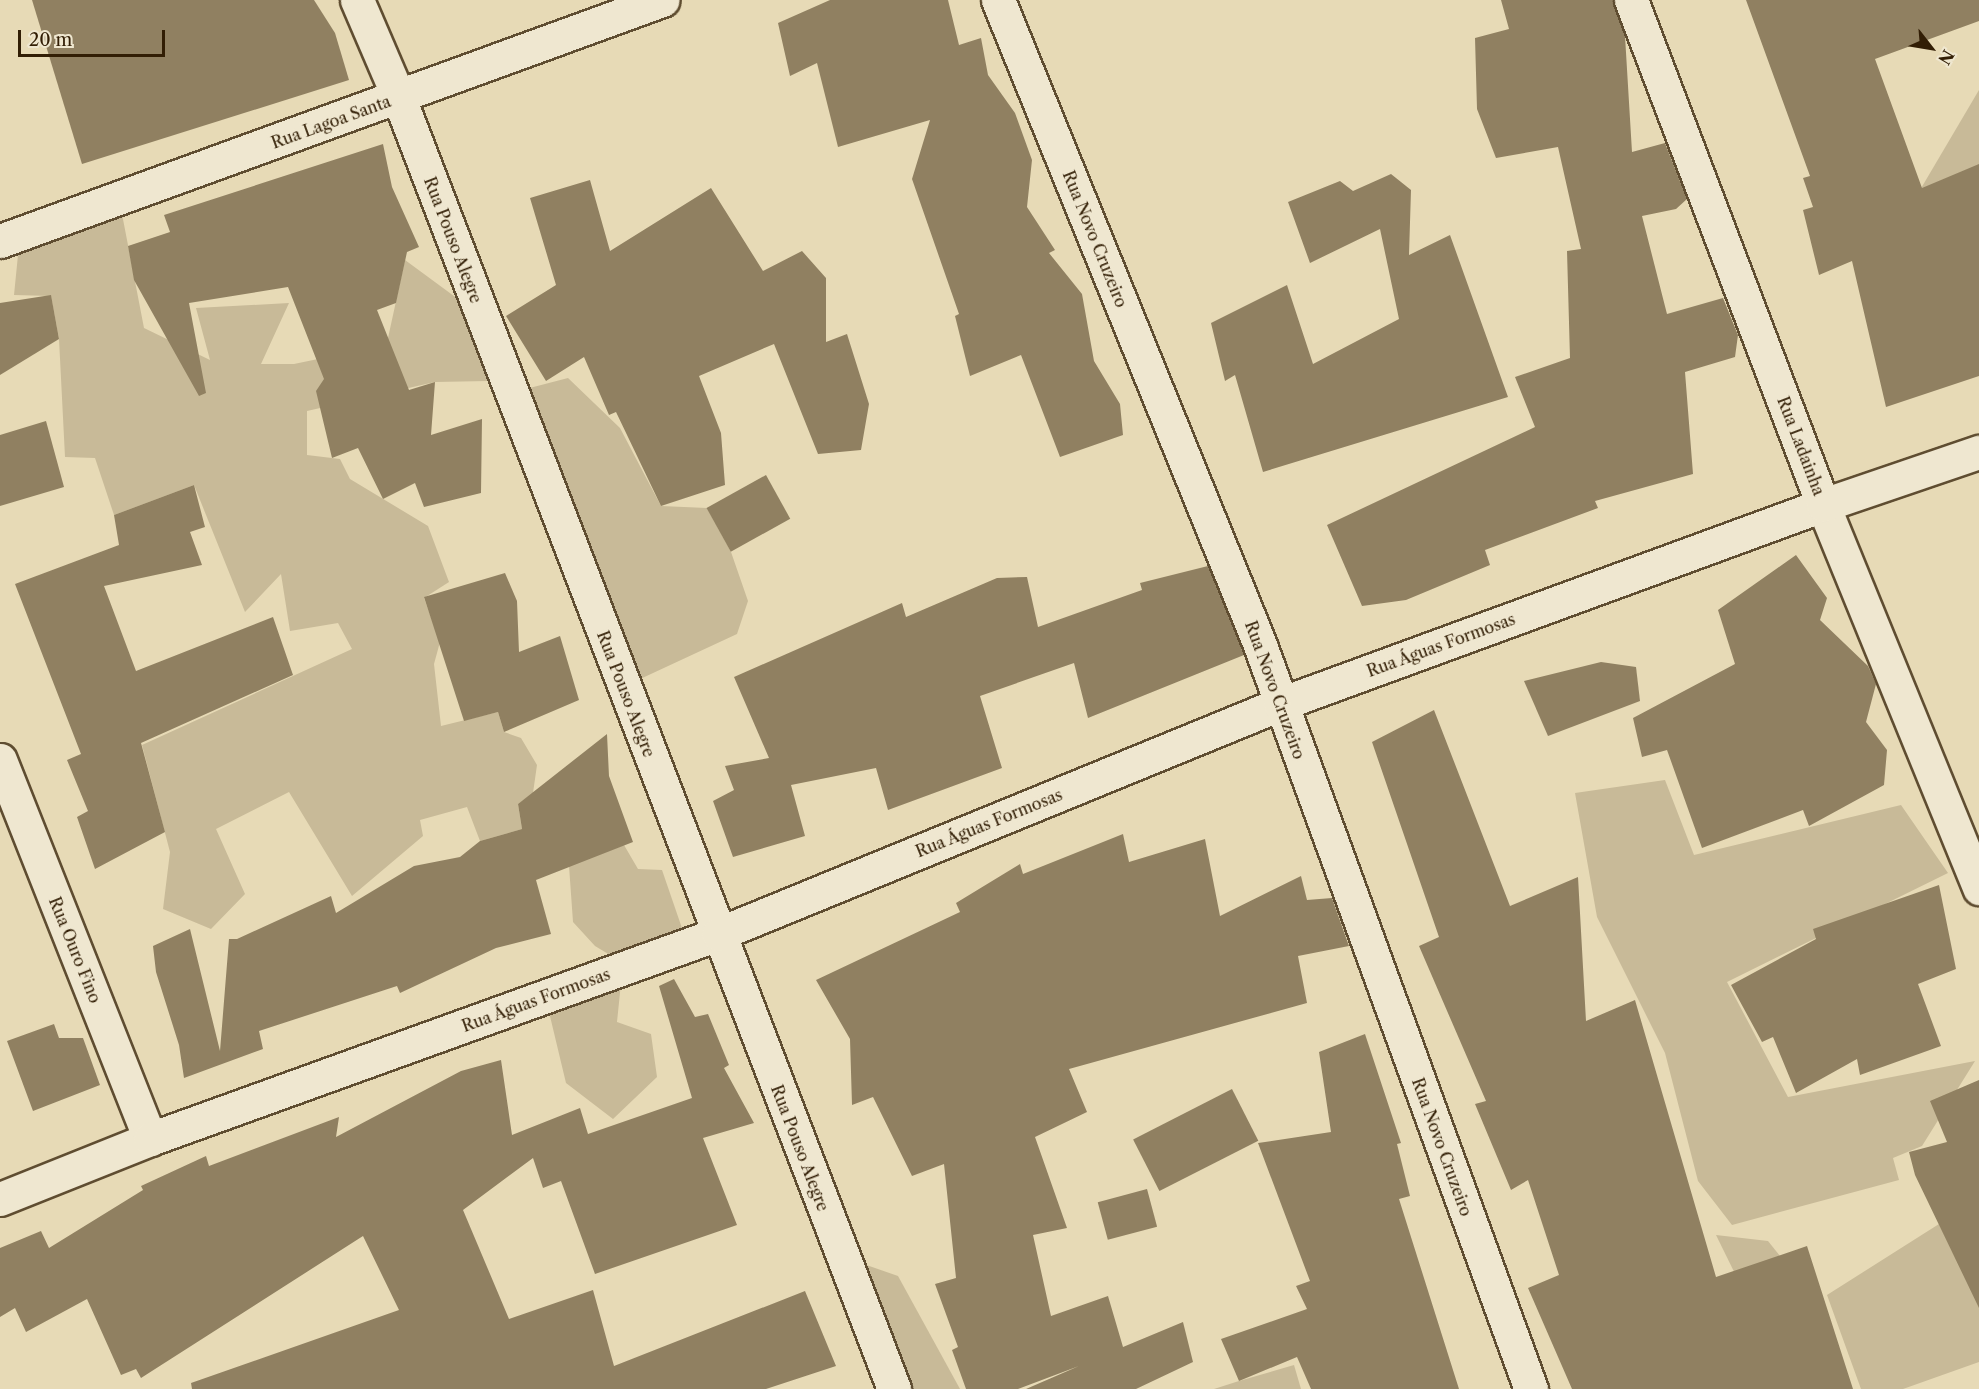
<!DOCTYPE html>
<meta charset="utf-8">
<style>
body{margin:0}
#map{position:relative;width:1979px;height:1389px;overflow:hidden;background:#e7dab6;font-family:"Libre Caslon Text",serif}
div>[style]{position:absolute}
.green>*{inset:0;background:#c8ba98}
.building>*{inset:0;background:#908061;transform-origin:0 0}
.roads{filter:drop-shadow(2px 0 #5f4d31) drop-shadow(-2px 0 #5f4d31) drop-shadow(0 2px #5f4d31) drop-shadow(0 -2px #5f4d31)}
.street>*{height:33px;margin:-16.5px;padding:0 16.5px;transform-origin:16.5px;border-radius:16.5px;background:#efe7d0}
span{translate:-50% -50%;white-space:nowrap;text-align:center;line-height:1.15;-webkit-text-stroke:4.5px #efe7d0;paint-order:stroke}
.street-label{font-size:16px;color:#321e05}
.north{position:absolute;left:1901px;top:18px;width:60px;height:60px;-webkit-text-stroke:4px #efe7d0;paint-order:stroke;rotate:121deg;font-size:16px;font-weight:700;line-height:24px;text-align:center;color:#321e05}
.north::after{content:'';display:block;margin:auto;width:21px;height:27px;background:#321e05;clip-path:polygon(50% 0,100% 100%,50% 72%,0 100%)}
.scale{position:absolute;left:18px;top:30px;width:147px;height:27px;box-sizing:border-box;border:3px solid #321e05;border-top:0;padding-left:8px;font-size:18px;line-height:21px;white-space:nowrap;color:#321e05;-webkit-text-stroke:4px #efe7d0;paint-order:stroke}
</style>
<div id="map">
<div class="green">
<div style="clip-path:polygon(1979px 90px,1979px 238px,1920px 190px)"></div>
<div style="clip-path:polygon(122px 214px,144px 328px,210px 360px,196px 308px,289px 303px,261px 364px,294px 364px,342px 354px,388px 338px,405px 260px,458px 299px,488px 381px,435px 382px,307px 411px,307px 455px,340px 459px,350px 479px,428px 526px,449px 582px,424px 598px,440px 642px,434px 664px,441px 726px,498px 712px,504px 732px,521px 738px,537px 765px,533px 793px,518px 804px,522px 829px,480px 841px,467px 807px,420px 820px,423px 836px,352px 896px,289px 792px,216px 829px,245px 894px,211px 929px,163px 909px,170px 852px,142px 745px,352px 649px,338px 623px,290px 631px,281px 574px,245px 612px,194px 485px,114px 515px,95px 458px,65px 457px,59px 339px,51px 296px,14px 295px,18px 255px)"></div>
<div style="clip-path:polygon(568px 378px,620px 428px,661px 506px,707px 508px,731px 552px,748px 601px,737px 634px,638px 680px,522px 390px)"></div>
<div style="clip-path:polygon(1665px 780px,1694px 855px,1901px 805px,1948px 873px,1727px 982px,1788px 1097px,1975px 1061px,1922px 1146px,1893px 1158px,1899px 1180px,1732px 1225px,1698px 1181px,1665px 1053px,1597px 917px,1575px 793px)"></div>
<div style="clip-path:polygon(624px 845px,638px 869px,662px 870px,684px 934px,615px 958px,595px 946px,573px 922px,569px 866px)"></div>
<div style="clip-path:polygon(621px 983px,617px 1022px,651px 1034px,657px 1077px,613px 1119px,566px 1083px,549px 1012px)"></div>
<div style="clip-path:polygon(1939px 1224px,1955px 1257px,1979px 1261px,1979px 1362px,1903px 1389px,1861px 1389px,1827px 1295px)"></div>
<div style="clip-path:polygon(1716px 1235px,1768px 1241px,1792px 1271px,1744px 1292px)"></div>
<div style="clip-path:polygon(852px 1260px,898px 1276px,960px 1389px,903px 1389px)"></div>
<div style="clip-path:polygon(1294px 1365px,1301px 1389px,1214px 1389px,1239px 1381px)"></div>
</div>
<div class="building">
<div style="clip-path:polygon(32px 0,314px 0,335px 33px,349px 80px,82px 164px)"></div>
<div style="clip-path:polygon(830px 0,948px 0,959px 45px,981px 38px,988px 75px,1015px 113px,1032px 160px,1027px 207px,1055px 250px,1049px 253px,1082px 294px,1094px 361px,1120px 404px,1123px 435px,1060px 457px,1021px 355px,970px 376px,955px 316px,959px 314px,912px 179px,930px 120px,838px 147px,817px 63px,790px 76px,778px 23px)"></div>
<div style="clip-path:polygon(1501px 0,1613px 0,1625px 36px,1632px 152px,1665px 143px,1687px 199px,1676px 209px,1642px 216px,1667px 314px,1723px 298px,1738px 335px,1735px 357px,1685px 372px,1693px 474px,1595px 501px,1598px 508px,1485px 550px,1490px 565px,1406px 600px,1362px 606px,1327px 525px,1535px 427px,1515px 377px,1570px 358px,1567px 251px,1581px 249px,1558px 147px,1496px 158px,1477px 109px,1475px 38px,1509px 29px)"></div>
<div style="clip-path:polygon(1746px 0,1979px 0,1979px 21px,1875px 59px,1922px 188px,1979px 164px,1979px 376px,1886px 407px,1852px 261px,1819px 275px,1803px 210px,1813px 207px,1803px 178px,1810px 176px)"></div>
<div style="clip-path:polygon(383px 144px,392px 187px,419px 247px,407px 252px,396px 303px,377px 310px,409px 390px,435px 382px,431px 435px,482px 419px,481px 493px,424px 507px,415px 483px,383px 499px,358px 448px,332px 458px,316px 391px,324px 379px,288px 287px,189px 303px,206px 393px,199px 396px,134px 280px,128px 246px,170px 232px,164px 215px)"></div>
<div style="clip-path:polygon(1391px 174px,1411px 190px,1409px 255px,1450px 235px,1508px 397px,1263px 472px,1235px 375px,1225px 381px,1211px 323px,1287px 285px,1313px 364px,1399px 319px,1380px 229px,1310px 263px,1288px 202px,1340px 181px,1353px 191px)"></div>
<div style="clip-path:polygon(590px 180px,610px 251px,711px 188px,763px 271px,802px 251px,826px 278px,826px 342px,847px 334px,869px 404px,861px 450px,818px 454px,774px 344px,699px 376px,721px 433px,725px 485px,661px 506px,616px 412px,609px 415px,584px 357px,546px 381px,506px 316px,556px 285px,530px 198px)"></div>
<div style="clip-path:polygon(51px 295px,59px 339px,0 375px,0 303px)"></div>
<div style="clip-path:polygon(46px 421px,64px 487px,0 506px,0 435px)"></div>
<div style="left:766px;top:475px;width:50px;height:68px;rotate:61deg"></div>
<div style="clip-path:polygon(194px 485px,205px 527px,190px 532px,202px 565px,104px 586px,136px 671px,273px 617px,293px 675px,141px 743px,165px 832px,95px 869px,77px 817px,88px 811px,67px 760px,81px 754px,15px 584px,119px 545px,114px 515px)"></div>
<div style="clip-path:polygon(1796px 555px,1827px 598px,1820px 620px,1868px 666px,1876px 684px,1866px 722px,1887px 750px,1884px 785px,1809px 826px,1803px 810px,1702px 848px,1667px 750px,1642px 757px,1633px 718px,1735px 664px,1718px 610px)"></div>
<div style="clip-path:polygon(1208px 566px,1244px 655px,1088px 718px,1074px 663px,980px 696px,1002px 768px,888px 810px,876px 768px,791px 785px,805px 836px,733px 857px,713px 801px,734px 790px,725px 766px,769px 758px,734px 677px,902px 603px,906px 617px,997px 578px,1027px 577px,1038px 627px,1142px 590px,1140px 583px)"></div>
<div style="clip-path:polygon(505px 573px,517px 601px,519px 652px,560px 636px,579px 700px,504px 732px,498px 712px,464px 721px,424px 597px)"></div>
<div style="clip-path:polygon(1601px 662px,1636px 667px,1640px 701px,1548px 736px,1524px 681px)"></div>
<div style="clip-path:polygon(1434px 710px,1510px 906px,1578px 877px,1586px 1021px,1635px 1000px,1716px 1277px,1807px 1246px,1853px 1389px,1572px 1389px,1528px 1288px,1559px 1275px,1528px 1180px,1511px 1190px,1475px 1104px,1486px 1101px,1419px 946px,1439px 937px,1372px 742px)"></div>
<div style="clip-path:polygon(607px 734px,609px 776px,633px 842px,536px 880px,551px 934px,496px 948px,400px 993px,397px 986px,259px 1031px,263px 1049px,184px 1078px,179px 1045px,156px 972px,153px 946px,190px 929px,220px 1051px,229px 939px,237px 939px,331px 896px,336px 913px,414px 866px,460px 857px,480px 841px,522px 829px,518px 804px)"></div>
<div style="clip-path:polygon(1123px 834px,1129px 862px,1205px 839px,1220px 916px,1301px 876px,1307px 900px,1332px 898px,1349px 946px,1298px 956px,1307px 1003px,1069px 1069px,1087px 1112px,1035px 1137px,1067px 1228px,1033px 1235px,1051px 1316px,1108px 1296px,1123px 1347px,1183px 1322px,1193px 1362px,1136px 1389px,1026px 1389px,1079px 1366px,1018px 1389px,966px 1389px,952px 1350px,958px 1347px,935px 1284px,956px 1278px,944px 1164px,912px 1176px,873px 1097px,852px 1105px,850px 1039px,816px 980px,960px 912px,956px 903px,1020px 864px,1023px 874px)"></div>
<div style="clip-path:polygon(1939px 885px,1956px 969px,1918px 984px,1941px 1046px,1860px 1075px,1857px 1059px,1796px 1093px,1773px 1037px,1762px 1042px,1731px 985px,1816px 939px,1813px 929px)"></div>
<div style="clip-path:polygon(674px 979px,695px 1017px,708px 1014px,729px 1065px,724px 1068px,754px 1123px,703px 1138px,737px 1225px,595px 1274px,561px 1181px,543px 1188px,533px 1158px,463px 1210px,509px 1319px,593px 1290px,614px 1366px,805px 1291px,836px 1366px,766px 1389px,192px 1389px,191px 1383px,399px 1310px,363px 1236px,141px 1378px,136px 1369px,121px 1375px,87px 1299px,26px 1332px,15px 1308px,0 1317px,0 1248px,41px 1231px,49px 1248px,143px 1190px,141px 1186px,206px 1156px,209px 1166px,339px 1117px,336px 1137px,461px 1071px,501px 1060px,512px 1135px,580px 1108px,588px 1134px,692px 1098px,659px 986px)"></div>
<div style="clip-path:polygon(54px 1024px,59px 1038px,83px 1038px,100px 1085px,33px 1111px,7px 1041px)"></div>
<div style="clip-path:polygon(1365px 1034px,1401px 1143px,1397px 1144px,1410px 1196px,1399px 1199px,1459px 1389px,1311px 1389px,1297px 1357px,1239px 1381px,1221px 1339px,1307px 1309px,1296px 1286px,1310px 1281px,1258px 1143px,1331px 1132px,1319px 1052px)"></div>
<div style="clip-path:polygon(1979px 1080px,1979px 1308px,1915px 1175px,1909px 1152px,1947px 1142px,1930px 1101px)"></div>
<div style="left:1232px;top:1089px;width:58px;height:111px;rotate:63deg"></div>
<div style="left:1147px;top:1189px;width:39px;height:51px;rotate:75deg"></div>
</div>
<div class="roads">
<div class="street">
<div style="left:357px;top:0;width:107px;rotate:66.8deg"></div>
<div style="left:399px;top:98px;width:1383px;rotate:69.02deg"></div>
<div style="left:998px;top:0;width:696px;rotate:67.89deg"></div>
<div style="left:1260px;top:645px;width:792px;rotate:69.99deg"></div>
<div style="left:1631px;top:0;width:540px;rotate:69.18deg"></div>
<div style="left:1823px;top:505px;width:414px;rotate:67.8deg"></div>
<div style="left:0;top:241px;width:705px;rotate:-20deg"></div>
<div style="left:0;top:760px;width:408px;rotate:68.4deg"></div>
<div style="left:0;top:1199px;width:162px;rotate:-21.8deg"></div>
<div style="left:150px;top:1139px;width:604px;rotate:-19.85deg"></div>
<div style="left:718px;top:934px;width:607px;rotate:-22.26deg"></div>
<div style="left:1280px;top:704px;width:578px;rotate:-20.13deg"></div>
<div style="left:1823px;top:505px;width:165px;rotate:-18.8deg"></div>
</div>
</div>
<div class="street-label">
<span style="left:331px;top:122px;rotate:-20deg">Rua Lagoa Santa</span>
<span style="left:1095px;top:239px;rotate:68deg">Rua Novo Cruzeiro</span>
<span style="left:453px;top:240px;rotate:69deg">Rua Pouso Alegre</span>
<span style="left:1801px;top:446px;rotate:69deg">Rua Ladainha</span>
<span style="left:1441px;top:645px;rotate:-20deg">Rua Águas Formosas</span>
<span style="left:1275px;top:690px;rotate:70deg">Rua Novo Cruzeiro</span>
<span style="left:626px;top:694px;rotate:69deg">Rua Pouso Alegre</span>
<span style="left:989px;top:823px;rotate:-22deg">Rua Águas Formosas</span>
<span style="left:75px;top:950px;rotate:68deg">Rua Ouro Fino</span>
<span style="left:536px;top:1000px;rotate:-20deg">Rua Águas Formosas</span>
<span style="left:1442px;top:1147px;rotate:70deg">Rua Novo Cruzeiro</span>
<span style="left:800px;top:1148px;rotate:69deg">Rua Pouso Alegre</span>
</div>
<div class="north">N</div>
<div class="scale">20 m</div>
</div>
